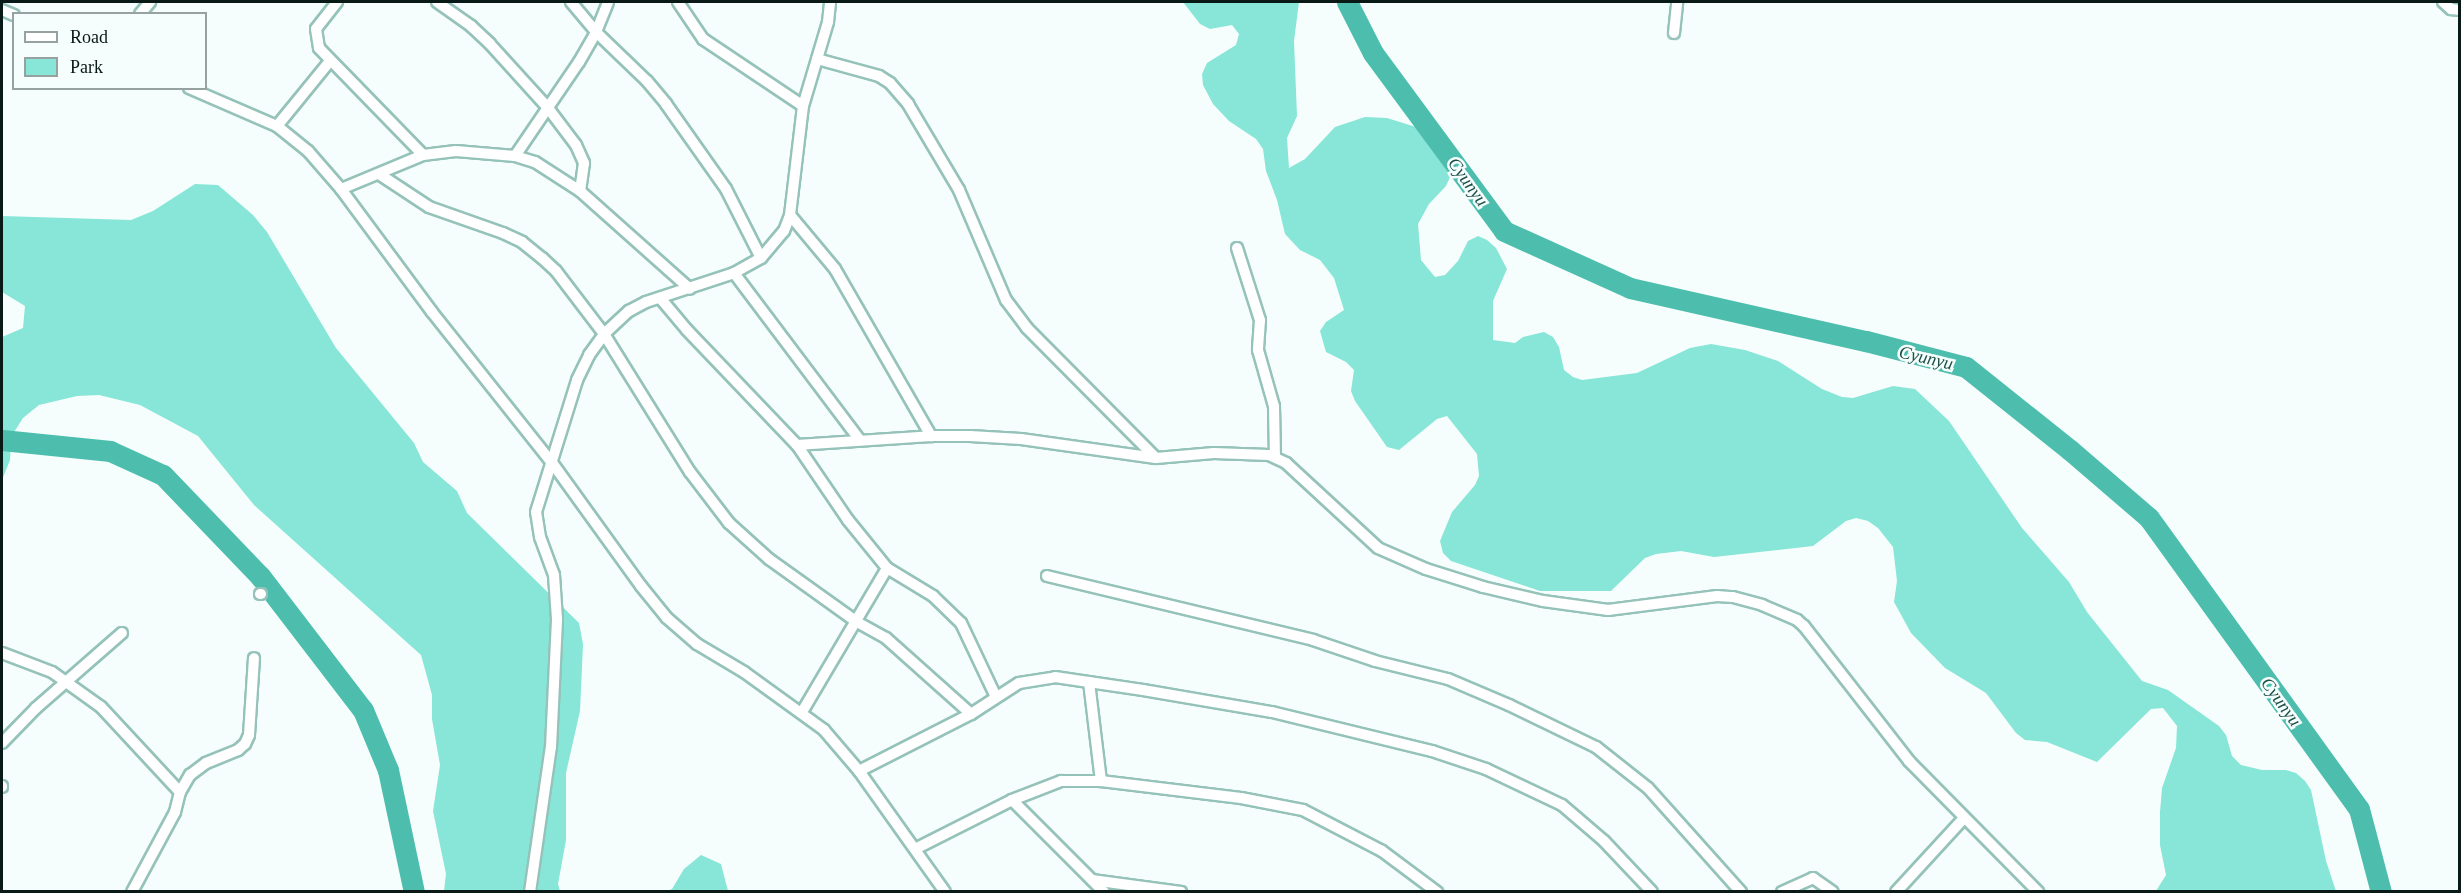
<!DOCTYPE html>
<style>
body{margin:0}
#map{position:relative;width:2461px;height:893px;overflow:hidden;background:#f5fefc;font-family:Georgia,serif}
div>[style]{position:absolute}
.green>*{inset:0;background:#87e6d7}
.river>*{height:21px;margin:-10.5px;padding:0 10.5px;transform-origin:10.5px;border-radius:10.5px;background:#4dbeae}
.roads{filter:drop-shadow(2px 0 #95c2b9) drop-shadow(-2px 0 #95c2b9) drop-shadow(0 2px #95c2b9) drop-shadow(0 -2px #95c2b9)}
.street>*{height:10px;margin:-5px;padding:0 5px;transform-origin:5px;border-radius:5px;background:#fff}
span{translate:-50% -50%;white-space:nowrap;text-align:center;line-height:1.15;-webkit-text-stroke:5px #f5fefc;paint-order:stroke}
.water-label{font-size:18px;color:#1e4f47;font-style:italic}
.frame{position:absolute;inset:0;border:3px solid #081916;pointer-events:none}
.legend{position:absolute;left:12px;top:12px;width:195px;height:78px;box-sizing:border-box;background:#f5fefc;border:2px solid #96a2a0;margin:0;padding:8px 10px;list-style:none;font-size:18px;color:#081916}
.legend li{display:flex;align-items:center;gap:12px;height:30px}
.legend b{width:30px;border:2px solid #96a2a0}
</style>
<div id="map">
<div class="green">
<div style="clip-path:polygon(1183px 2px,1299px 2px,1294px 41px,1297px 116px,1287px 138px,1289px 168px,1305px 159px,1335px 127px,1365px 117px,1387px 118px,1419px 128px,1451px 144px,1458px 153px,1455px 166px,1446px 186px,1429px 204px,1418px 224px,1421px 260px,1435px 277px,1445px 275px,1458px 261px,1468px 241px,1478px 236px,1487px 240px,1496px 248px,1507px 269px,1493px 301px,1493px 340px,1515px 343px,1523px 337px,1544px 332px,1553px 337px,1559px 347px,1564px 370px,1573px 377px,1582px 380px,1637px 373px,1690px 348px,1711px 344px,1745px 350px,1778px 361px,1822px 389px,1842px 397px,1853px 398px,1893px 386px,1915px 389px,1949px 421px,2022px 528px,2069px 582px,2087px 612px,2142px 681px,2168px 690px,2219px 726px,2226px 735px,2232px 756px,2241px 765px,2262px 770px,2286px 770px,2296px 773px,2305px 781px,2311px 790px,2326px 861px,2336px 891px,2156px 891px,2166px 875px,2160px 845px,2160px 812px,2162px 788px,2176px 748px,2177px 726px,2163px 708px,2151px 709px,2097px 762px,2047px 742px,2025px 740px,2016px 733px,1986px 693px,1945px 668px,1911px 633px,1894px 602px,1897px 581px,1893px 547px,1878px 528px,1868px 521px,1856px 518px,1846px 521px,1813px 546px,1714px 557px,1681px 551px,1656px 554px,1645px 558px,1611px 591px,1540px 591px,1451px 561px,1443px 553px,1440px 541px,1452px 512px,1475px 485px,1479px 476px,1477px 454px,1447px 416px,1437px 419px,1399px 450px,1387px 447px,1355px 401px,1351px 391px,1354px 370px,1346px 362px,1326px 352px,1320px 331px,1326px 322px,1344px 310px,1334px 278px,1320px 260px,1300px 250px,1285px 234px,1277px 200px,1266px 171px,1263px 149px,1256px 139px,1229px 121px,1213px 104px,1203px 85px,1202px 74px,1207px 63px,1236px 45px,1239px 34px,1232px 25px,1210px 29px,1200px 24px)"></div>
<div style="clip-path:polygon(195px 184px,218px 185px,253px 215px,267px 232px,336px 348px,414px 443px,423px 462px,457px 491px,467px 513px,579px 623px,583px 644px,580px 711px,566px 773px,566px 840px,558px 884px,560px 891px,444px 891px,446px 874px,433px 811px,440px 765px,432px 719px,432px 695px,421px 655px,254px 505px,198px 436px,140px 405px,99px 395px,77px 396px,39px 405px,23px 418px,11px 437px,10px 460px,2px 480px,2px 337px,23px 328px,25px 306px,2px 292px,2px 216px,131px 220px,153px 211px)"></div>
<div style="clip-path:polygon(701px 855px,721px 864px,728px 891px,667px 891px,672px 889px,684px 869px)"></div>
</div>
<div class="river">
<div style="left:1347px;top:2px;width:57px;rotate:63deg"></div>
<div style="left:1373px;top:53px;width:221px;rotate:53.6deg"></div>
<div style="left:1504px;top:231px;width:138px;rotate:24.3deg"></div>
<div style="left:1630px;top:288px;width:242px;rotate:12.7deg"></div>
<div style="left:1866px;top:341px;width:103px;rotate:14.6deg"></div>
<div style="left:1966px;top:367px;width:133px;rotate:38.6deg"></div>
<div style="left:2070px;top:450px;width:104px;rotate:40.7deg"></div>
<div style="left:2149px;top:518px;width:359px;rotate:54.2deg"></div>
<div style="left:2359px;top:809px;width:86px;rotate:75.2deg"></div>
<div style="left:2px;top:440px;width:109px;rotate:5.8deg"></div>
<div style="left:110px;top:451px;width:58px;rotate:24.4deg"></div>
<div style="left:163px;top:475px;width:140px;rotate:46.2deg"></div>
<div style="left:260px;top:576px;width:169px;rotate:52.5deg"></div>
<div style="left:363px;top:710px;width:65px;rotate:67.4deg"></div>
<div style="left:388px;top:770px;width:125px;rotate:78deg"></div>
</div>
<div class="roads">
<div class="street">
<div style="left:337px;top:2px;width:34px;rotate:128deg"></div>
<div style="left:316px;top:29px;width:19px;rotate:81deg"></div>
<div style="left:319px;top:48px;width:149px;rotate:45.8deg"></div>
<div style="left:437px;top:2px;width:42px;rotate:35.2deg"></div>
<div style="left:471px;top:26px;width:26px;rotate:43deg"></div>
<div style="left:490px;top:44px;width:86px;rotate:47.8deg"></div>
<div style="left:548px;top:108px;width:46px;rotate:52.9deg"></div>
<div style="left:576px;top:145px;width:20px;rotate:66deg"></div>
<div style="left:584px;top:163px;width:28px;rotate:98deg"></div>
<div style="left:571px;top:2px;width:39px;rotate:50deg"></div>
<div style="left:596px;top:32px;width:71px;rotate:43.9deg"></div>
<div style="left:647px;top:81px;width:30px;rotate:50deg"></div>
<div style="left:666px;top:104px;width:104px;rotate:54.8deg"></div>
<div style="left:726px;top:189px;width:77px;rotate:63.1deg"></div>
<div style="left:678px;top:2px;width:45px;rotate:56deg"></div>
<div style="left:703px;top:39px;width:120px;rotate:33.8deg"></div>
<div style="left:2443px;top:2px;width:11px;rotate:41deg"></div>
<div style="left:2451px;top:9px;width:9px;rotate:6deg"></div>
<div style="left:2px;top:10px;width:13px;rotate:23deg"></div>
<div style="left:140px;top:14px;width:16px;rotate:-50deg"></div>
<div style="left:1674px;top:33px;width:31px;rotate:-84deg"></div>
<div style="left:817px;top:59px;width:64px;rotate:15.3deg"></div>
<div style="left:879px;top:76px;width:13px;rotate:32deg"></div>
<div style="left:890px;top:83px;width:28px;rotate:49deg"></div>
<div style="left:908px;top:104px;width:100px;rotate:59.3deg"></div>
<div style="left:959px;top:190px;width:120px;rotate:66.9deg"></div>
<div style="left:1006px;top:300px;width:35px;rotate:53deg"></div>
<div style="left:1027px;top:328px;width:183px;rotate:45.2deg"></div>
<div style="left:189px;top:88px;width:96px;rotate:23.4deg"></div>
<div style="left:277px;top:126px;width:40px;rotate:39deg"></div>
<div style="left:308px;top:151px;width:50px;rotate:49deg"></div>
<div style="left:341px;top:189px;width:153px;rotate:53.5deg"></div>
<div style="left:432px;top:312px;width:194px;rotate:51.5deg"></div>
<div style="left:553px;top:464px;width:150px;rotate:54.2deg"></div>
<div style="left:641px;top:586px;width:41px;rotate:50.9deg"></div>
<div style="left:667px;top:618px;width:40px;rotate:41deg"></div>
<div style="left:697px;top:644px;width:55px;rotate:30.8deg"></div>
<div style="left:744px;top:672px;width:99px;rotate:35.9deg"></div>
<div style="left:824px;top:730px;width:54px;rotate:49.5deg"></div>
<div style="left:859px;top:771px;width:148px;rotate:54.6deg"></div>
<div style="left:277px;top:126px;width:84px;rotate:-50.8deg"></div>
<div style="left:515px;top:156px;width:114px;rotate:-55.8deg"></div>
<div style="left:579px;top:62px;width:34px;rotate:-60deg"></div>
<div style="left:596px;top:32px;width:32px;rotate:-68deg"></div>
<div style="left:379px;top:174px;width:60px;rotate:33.4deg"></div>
<div style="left:429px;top:207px;width:78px;rotate:19.4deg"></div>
<div style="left:503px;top:233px;width:21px;rotate:25deg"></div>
<div style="left:522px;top:242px;width:26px;rotate:39deg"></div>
<div style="left:542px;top:258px;width:19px;rotate:43deg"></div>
<div style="left:556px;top:271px;width:79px;rotate:52.7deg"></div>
<div style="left:604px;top:334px;width:163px;rotate:58.1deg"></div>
<div style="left:690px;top:472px;width:64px;rotate:52.6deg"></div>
<div style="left:729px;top:523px;width:54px;rotate:42deg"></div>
<div style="left:769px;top:559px;width:108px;rotate:35.6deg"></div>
<div style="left:857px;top:622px;width:33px;rotate:29deg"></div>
<div style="left:886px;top:638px;width:114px;rotate:41.8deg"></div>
<div style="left:341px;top:189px;width:89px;rotate:-22.5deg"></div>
<div style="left:423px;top:155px;width:33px;rotate:-7deg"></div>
<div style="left:456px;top:151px;width:59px;rotate:4.8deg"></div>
<div style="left:515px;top:156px;width:21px;rotate:17deg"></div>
<div style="left:535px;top:162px;width:54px;rotate:32.8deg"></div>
<div style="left:580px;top:191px;width:147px;rotate:41.7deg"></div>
<div style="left:790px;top:215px;width:70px;rotate:50.2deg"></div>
<div style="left:835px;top:269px;width:193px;rotate:60.1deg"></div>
<div style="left:1237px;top:248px;width:76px;rotate:72.3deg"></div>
<div style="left:1260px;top:320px;width:30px;rotate:94deg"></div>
<div style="left:1258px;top:350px;width:58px;rotate:74.1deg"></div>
<div style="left:1274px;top:406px;width:50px;rotate:88.9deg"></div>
<div style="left:734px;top:273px;width:209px;rotate:53deg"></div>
<div style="left:661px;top:299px;width:40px;rotate:50deg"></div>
<div style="left:687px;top:330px;width:159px;rotate:46.3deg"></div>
<div style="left:797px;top:445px;width:91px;rotate:55.8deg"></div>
<div style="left:848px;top:520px;width:62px;rotate:50.9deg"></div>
<div style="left:887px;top:568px;width:54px;rotate:31.3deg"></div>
<div style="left:933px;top:596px;width:39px;rotate:44deg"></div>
<div style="left:961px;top:623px;width:82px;rotate:64.7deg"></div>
<div style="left:797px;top:445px;width:134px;rotate:-3.8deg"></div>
<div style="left:931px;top:436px;width:39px"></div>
<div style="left:970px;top:436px;width:51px;rotate:3.4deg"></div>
<div style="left:1021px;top:439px;width:136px;rotate:8deg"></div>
<div style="left:1156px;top:458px;width:58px;rotate:-4.9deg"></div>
<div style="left:1214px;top:453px;width:55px;rotate:2.1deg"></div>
<div style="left:1269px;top:455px;width:19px;rotate:25deg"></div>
<div style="left:1286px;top:463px;width:125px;rotate:42.7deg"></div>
<div style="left:1378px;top:548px;width:52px;rotate:23.6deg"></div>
<div style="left:1426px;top:569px;width:60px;rotate:17.5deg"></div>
<div style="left:1483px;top:587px;width:62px;rotate:13.1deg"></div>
<div style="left:1543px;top:601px;width:66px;rotate:7.9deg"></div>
<div style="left:1608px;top:610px;width:110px;rotate:-7.3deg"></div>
<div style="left:1717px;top:596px;width:16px;rotate:4deg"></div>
<div style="left:1733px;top:597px;width:30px;rotate:15deg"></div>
<div style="left:1762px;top:605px;width:38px;rotate:23deg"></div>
<div style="left:1797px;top:620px;width:9px;rotate:41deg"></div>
<div style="left:1804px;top:626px;width:171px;rotate:52.1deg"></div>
<div style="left:1909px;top:761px;width:184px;rotate:45.4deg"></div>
<div style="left:1047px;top:576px;width:274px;rotate:13.5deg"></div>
<div style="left:1313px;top:640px;width:65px;rotate:18.7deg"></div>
<div style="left:1375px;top:661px;width:75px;rotate:13.9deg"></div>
<div style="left:1448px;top:679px;width:66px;rotate:23.1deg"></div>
<div style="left:1509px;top:705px;width:97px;rotate:25.8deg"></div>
<div style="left:1596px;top:747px;width:66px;rotate:38.3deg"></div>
<div style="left:1648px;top:788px;width:140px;rotate:48.2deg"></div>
<div style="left:260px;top:594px;width:1px"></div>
<div style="left:2px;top:653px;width:53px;rotate:20.8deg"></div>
<div style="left:52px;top:672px;width:60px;rotate:35.5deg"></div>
<div style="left:101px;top:707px;width:116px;rotate:47.1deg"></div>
<div style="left:1089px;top:682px;width:100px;rotate:83.1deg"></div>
<div style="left:802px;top:712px;width:167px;rotate:-59.4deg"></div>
<div style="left:2px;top:743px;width:49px;rotate:-45.8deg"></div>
<div style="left:36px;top:708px;width:114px;rotate:-41.1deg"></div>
<div style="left:859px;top:771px;width:126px;rotate:-27deg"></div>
<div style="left:971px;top:714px;width:57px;rotate:-32.9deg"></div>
<div style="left:1019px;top:683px;width:36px;rotate:-9deg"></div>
<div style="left:1055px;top:677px;width:89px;rotate:8.4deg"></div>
<div style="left:1143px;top:690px;width:131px;rotate:9.7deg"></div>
<div style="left:1272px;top:712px;width:165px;rotate:13.7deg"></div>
<div style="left:1432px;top:751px;width:57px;rotate:18.4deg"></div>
<div style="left:1486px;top:769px;width:84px;rotate:25.3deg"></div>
<div style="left:1562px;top:805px;width:55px;rotate:40.6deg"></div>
<div style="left:1604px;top:841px;width:70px;rotate:46.7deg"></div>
<div style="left:2px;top:786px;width:1px;rotate:90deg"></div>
<div style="left:1012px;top:800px;width:130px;rotate:45deg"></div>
<div style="left:917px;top:848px;width:106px;rotate:-26.8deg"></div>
<div style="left:1012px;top:800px;width:53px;rotate:-21.2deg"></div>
<div style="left:1061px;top:781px;width:40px"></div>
<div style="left:1101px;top:781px;width:141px;rotate:6.9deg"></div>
<div style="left:1241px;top:798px;width:63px;rotate:11deg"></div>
<div style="left:1303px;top:810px;width:89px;rotate:27.4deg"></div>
<div style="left:1382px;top:851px;width:69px;rotate:36.7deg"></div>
<div style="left:1092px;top:880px;width:90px;rotate:7.7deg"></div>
<div style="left:132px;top:892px;width:91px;rotate:-61.7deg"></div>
<div style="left:175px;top:812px;width:21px;rotate:-76deg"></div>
<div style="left:180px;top:792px;width:20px;rotate:-60deg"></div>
<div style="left:190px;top:775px;width:20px;rotate:-37deg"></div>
<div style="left:206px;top:763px;width:35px;rotate:-22deg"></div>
<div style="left:238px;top:750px;width:9px;rotate:-41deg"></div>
<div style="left:245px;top:744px;width:10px;rotate:-66deg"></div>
<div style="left:249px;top:735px;width:77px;rotate:-86.3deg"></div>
<div style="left:530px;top:892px;width:147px;rotate:-81.8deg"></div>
<div style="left:551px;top:747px;width:128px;rotate:-87.3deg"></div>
<div style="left:557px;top:619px;width:44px;rotate:-93.9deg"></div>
<div style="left:554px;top:575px;width:40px;rotate:-110.2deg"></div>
<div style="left:540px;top:537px;width:25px;rotate:-99deg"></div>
<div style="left:536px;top:512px;width:138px;rotate:-72.7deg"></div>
<div style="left:577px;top:380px;width:28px;rotate:-64deg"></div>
<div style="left:589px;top:355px;width:26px;rotate:-54deg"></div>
<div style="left:604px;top:334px;width:34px;rotate:-43deg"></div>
<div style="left:629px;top:311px;width:19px;rotate:-28deg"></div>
<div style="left:646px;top:302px;width:93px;rotate:-18.2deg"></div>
<div style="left:734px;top:273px;width:31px;rotate:-29deg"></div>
<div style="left:761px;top:258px;width:35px;rotate:-50deg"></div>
<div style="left:784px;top:231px;width:17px;rotate:-69deg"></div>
<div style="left:790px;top:215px;width:110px;rotate:-83.2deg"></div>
<div style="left:803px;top:106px;width:88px;rotate:-73.4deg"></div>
<div style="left:828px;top:22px;width:20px;rotate:-84deg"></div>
<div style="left:1782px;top:892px;width:34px;rotate:-24deg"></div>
<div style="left:1813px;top:878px;width:24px;rotate:35deg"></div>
<div style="left:1896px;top:892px;width:100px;rotate:-47.4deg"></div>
</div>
</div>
<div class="water-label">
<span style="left:1468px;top:182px;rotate:54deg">Cyunyu</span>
<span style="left:1926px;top:358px;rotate:13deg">Cyunyu</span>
<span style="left:2281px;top:702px;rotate:54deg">Cyunyu</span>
</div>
<div class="frame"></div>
<ul class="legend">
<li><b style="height:8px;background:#fff"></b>Road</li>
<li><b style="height:16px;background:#87e6d7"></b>Park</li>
</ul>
</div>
